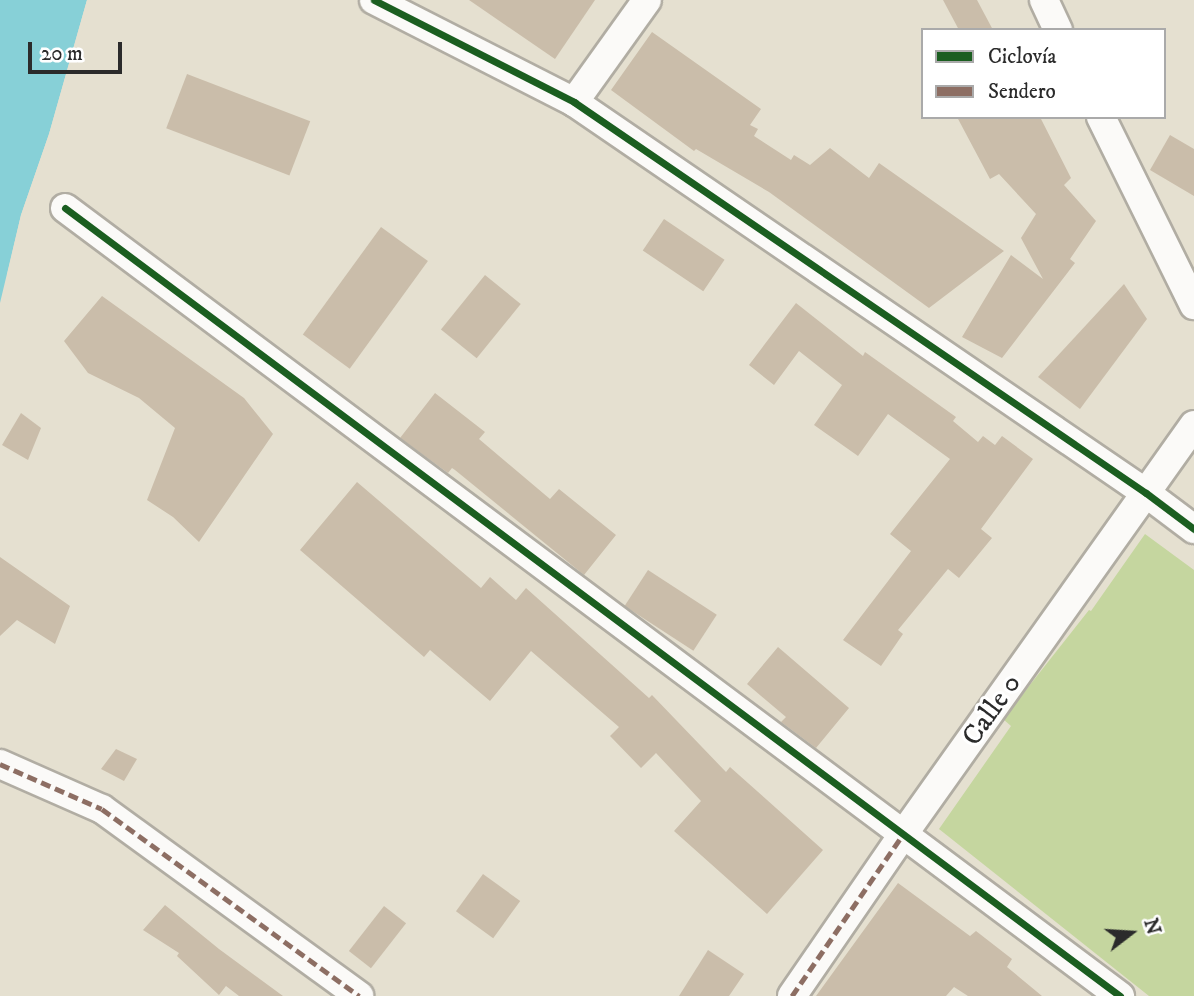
<!DOCTYPE html>
<meta charset="utf-8">
<style>
body{margin:0}
#map{position:relative;width:1194px;height:996px;overflow:hidden;background:#e5e0d0;font-family:"IM FELL DW Pica",serif}
div>[style]{position:absolute}
.green>*{inset:0;background:#c5d69f}
.water>*{inset:0;background:#87d0d7}
.pier>*{inset:0;background:#e5e0d0}
.building>*{inset:0;background:#cabdaa;transform-origin:0 0}
.roads{filter:drop-shadow(2px 0 #b1ada3) drop-shadow(-2px 0 #b1ada3) drop-shadow(0 2px #b1ada3) drop-shadow(0 -2px #b1ada3)}
.street>*{height:28px;margin:-14px;padding:0 14px;transform-origin:14px;border-radius:14px;background:#fbfaf8}
.quiet>*{height:5px;margin-top:-2.5px;transform-origin:0;background:repeating-linear-gradient(90deg,#8d6e63 0 10px,transparent 0 15px)}
.cycleway>*{height:7px;margin:-3.5px;padding:0 3.5px;transform-origin:3.5px;border-radius:3.5px;background:#1b5e20}
span{translate:-50% -50%;white-space:nowrap;text-align:center;line-height:1.15;-webkit-text-stroke:6px #fff;paint-order:stroke}
.street-label{font-size:28px;color:#2b2b2b}
.legend{position:absolute;left:921px;top:28px;width:245px;height:91px;box-sizing:border-box;background:#fff;border:2px solid #aaa;margin:0;padding:9px 12px;list-style:none;font-size:21px;color:#2b2b2b}
.legend li{display:flex;align-items:center;gap:14px;height:35px}
.legend b{width:35px;border:2px solid #aaa}
.north{position:absolute;left:1096px;top:898px;width:70px;height:70px;-webkit-text-stroke:5px #fff;paint-order:stroke;rotate:73deg;font-size:19px;font-weight:700;line-height:28px;text-align:center;color:#2b2b2b}
.north::after{content:'';display:block;margin:auto;width:24px;height:32px;background:#2b2b2b;clip-path:polygon(50% 0,100% 100%,50% 72%,0 100%)}
.scale{position:absolute;left:28px;top:42px;width:94px;height:32px;box-sizing:border-box;border:4px solid #2b2b2b;border-top:0;padding-left:9px;font-size:21px;line-height:24px;white-space:nowrap;color:#2b2b2b;-webkit-text-stroke:5px #fff;paint-order:stroke}
</style>
<div id="map">
<div class="green">
<div style="clip-path:polygon(1145px 534px,1194px 570px,1194px 996px,1149px 996px,939px 829px,1011px 726px,1003px 719px,1089px 610px,1091px 611px)"></div>
</div>
<div class="water">
<div style="clip-path:polygon(0 0,87px 0,49px 134px,21px 215px,0 303px)"></div>
</div>
<div class="pier">
<div style="clip-path:polygon(87px 0,91px 0,52px 135px,25px 216px,10px 276px,7px 275px,21px 215px,49px 134px)"></div>
</div>
<div class="building">
<div style="clip-path:polygon(469px 0,595px 0,555px 59px)"></div>
<div style="clip-path:polygon(943px 0,977px 0,993px 30px,959px 30px)"></div>
<div style="clip-path:polygon(652px 32px,761px 109px,750px 125px,758px 129px,754px 136px,791px 160px,794px 155px,810px 165px,830px 148px,869px 178px,879px 163px,1004px 251px,929px 308px,769px 192px,696px 149px,694px 151px,611px 90px)"></div>
<div style="left:187px;top:74px;width:132px;height:58px;rotate:21deg"></div>
<div style="clip-path:polygon(957px 117px,1040px 117px,1071px 178px,1064px 185px,1096px 221px,1070px 259px,1075px 263px,1002px 358px,962px 337px,1011px 255px,1043px 279px,1021px 238px,1036px 214px,999px 174px,990px 179px)"></div>
<div style="clip-path:polygon(1170px 135px,1194px 149px,1194px 196px,1150px 170px)"></div>
<div style="left:664px;top:219px;width:73px;height:38px;rotate:34deg"></div>
<div style="left:381px;top:227px;width:58px;height:133px;rotate:36deg"></div>
<div style="left:485px;top:275px;width:46px;height:70px;rotate:39deg"></div>
<div style="clip-path:polygon(1124px 284px,1147px 319px,1080px 409px,1038px 377px)"></div>
<div style="clip-path:polygon(102px 296px,244px 398px,273px 434px,199px 542px,173px 517px,147px 500px,175px 428px,139px 398px,88px 373px,64px 341px)"></div>
<div style="clip-path:polygon(796px 303px,863px 356px,865px 352px,956px 417px,953px 421px,978px 442px,983px 436px,995px 445px,1002px 436px,1033px 459px,981px 529px,992px 538px,959px 578px,948px 569px,898px 630px,903px 634px,881px 666px,843px 640px,911px 551px,890px 534px,950px 459px,888px 414px,858px 456px,814px 425px,842px 385px,799px 351px,774px 385px,749px 365px)"></div>
<div style="clip-path:polygon(435px 393px,485px 432px,479px 439px,550px 499px,559px 489px,616px 535px,584px 575px,455px 470px,452px 468px,448px 473px,400px 438px)"></div>
<div style="clip-path:polygon(21px 413px,41px 428px,28px 460px,2px 445px)"></div>
<div style="clip-path:polygon(357px 482px,481px 588px,490px 577px,516px 600px,526px 588px,649px 698px,652px 695px,726px 772px,730px 767px,823px 850px,767px 914px,674px 831px,701px 801px,656px 753px,641px 768px,610px 736px,619px 727px,531px 651px,490px 701px,430px 650px,424px 657px,300px 550px)"></div>
<div style="clip-path:polygon(0 557px,70px 606px,55px 644px,17px 620px,0 636px)"></div>
<div style="left:648px;top:570px;width:82px;height:43px;rotate:33deg"></div>
<div style="clip-path:polygon(778px 647px,849px 708px,816px 748px,781px 722px,786px 717px,747px 684px)"></div>
<div style="clip-path:polygon(116px 749px,137px 759px,124px 781px,101px 769px)"></div>
<div style="left:483px;top:874px;width:46px;height:46px;rotate:36deg"></div>
<div style="clip-path:polygon(898px 883px,970px 936px,976px 931px,1012px 959px,1007px 967px,1042px 996px,968px 996px,954px 987px,946px 996px,816px 996px)"></div>
<div style="clip-path:polygon(165px 905px,219px 949px,283px 996px,239px 996px,226px 986px,219px 995px,177px 956px,179px 953px,143px 930px)"></div>
<div style="left:384px;top:906px;width:28px;height:57px;rotate:38deg"></div>
<div style="clip-path:polygon(708px 950px,744px 974px,729px 996px,679px 996px)"></div>
</div>
<div class="roads">
<div class="street">
<div style="left:374px;top:0;width:225px;rotate:27deg"></div>
<div style="left:574px;top:102px;width:693px;rotate:34.36deg"></div>
<div style="left:1146px;top:493px;width:60px;rotate:36.9deg"></div>
<div style="left:1044px;top:0;width:33px;rotate:65deg"></div>
<div style="left:574px;top:102px;width:125px;rotate:-54.4deg"></div>
<div style="left:1101px;top:117px;width:210px;rotate:63.7deg"></div>
<div style="left:65px;top:208px;width:1317px;rotate:36.76deg"></div>
<div style="left:0;top:764px;width:111px;rotate:23.8deg"></div>
<div style="left:102px;top:809px;width:318px;rotate:36deg"></div>
<div style="left:792px;top:996px;width:194px;rotate:-55.5deg"></div>
<div style="left:902px;top:836px;width:504px;rotate:-54.61deg"></div>
</div>
</div>
<div class="quiet">
<div style="left:0;top:764px;width:111px;rotate:23.8deg"></div>
<div style="left:102px;top:809px;width:318px;rotate:36deg"></div>
<div style="left:792px;top:996px;width:194px;rotate:-55.5deg"></div>
</div>
<div class="cycleway">
<div style="left:374px;top:0;width:225px;rotate:27deg"></div>
<div style="left:574px;top:102px;width:693px;rotate:34.36deg"></div>
<div style="left:1146px;top:493px;width:60px;rotate:36.9deg"></div>
<div style="left:65px;top:208px;width:1317px;rotate:36.76deg"></div>
</div>
<div class="street-label">
<span style="left:992px;top:710px;rotate:-55deg">Calle 0</span>
</div>
<ul class="legend">
<li><b style="height:9px;background:#1b5e20"></b>Ciclovía</li>
<li><b style="height:9px;background:#8d6e63"></b>Sendero</li>
</ul>
<div class="north">N</div>
<div class="scale">20 m</div>
</div>
